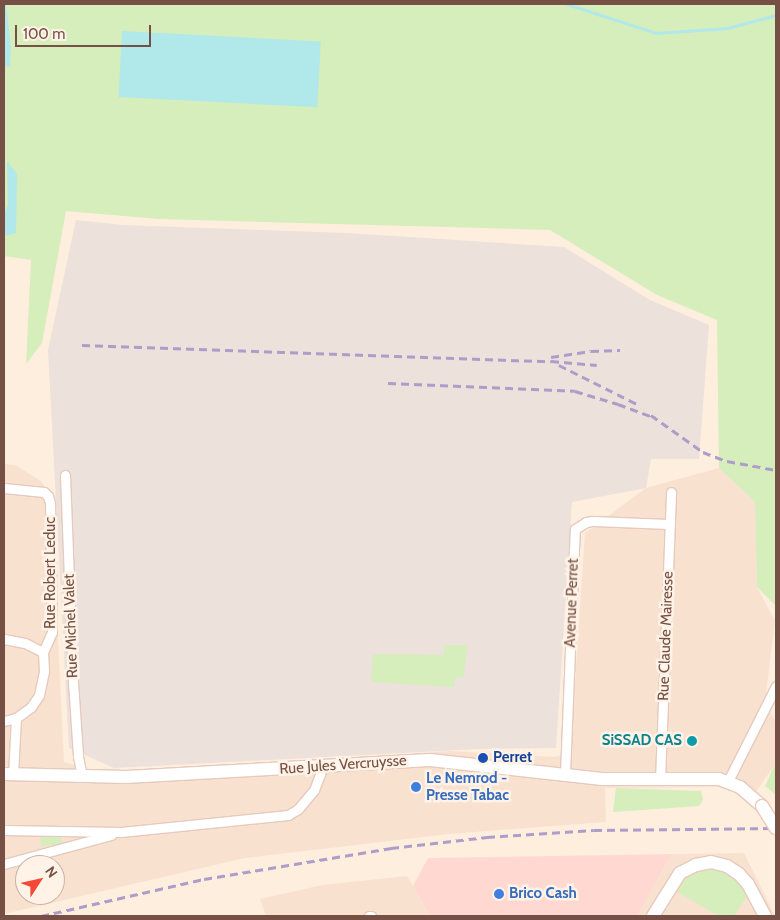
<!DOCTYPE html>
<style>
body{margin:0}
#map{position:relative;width:780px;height:920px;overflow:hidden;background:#feeede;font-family:Cabin,sans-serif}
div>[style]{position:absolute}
.residential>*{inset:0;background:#f9e1cf}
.commercial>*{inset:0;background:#ffd9d1}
.industrial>*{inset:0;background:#ece1db}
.green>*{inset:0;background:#d6edbc;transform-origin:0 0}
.water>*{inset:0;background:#b1e8e9;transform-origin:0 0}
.stream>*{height:2.5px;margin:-1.25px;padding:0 1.25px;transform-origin:1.25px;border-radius:1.25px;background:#b1e8e9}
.roads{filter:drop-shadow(1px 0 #e5cabd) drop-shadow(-1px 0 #e5cabd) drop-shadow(0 1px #e5cabd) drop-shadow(0 -1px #e5cabd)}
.street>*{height:9px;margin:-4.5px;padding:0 4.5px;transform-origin:4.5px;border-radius:4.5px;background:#fff}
.secondary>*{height:12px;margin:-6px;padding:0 6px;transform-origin:6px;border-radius:6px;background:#fff}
.rail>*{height:2.5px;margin-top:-1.25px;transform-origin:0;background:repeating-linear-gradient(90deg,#ae9dc8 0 8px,transparent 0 13px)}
.bridges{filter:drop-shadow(1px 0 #ebcab9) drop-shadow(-1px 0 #ebcab9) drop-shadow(0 1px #ebcab9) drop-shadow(0 -1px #ebcab9)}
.secondary-bridge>*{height:12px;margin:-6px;padding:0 6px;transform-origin:6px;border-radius:6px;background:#fff}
.dots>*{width:14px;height:14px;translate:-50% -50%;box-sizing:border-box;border:2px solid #fff2e6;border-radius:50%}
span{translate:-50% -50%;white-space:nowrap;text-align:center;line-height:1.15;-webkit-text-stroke:5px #fff2e6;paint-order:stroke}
.street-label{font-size:15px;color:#765044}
.culture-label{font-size:15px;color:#0d838f;font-weight:700}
.right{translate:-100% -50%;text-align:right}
.transit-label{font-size:15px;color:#164399;font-weight:700}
.left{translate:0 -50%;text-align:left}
.shop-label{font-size:15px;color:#366cbe;font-weight:700}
.frame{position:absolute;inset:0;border:5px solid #765044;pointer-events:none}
.north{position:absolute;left:15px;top:855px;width:50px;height:50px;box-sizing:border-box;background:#fff2e6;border:1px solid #c8b1a5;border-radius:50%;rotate:55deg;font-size:14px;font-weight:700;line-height:20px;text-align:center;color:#765044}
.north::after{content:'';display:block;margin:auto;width:18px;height:22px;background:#f44937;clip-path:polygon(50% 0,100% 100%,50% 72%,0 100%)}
.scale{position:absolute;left:15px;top:25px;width:136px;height:22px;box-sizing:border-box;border:2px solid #765044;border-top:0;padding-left:6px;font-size:15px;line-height:18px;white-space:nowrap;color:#765044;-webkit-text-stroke:4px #fff2e6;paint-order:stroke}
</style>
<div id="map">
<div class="residential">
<div style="clip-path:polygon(evenodd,4px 464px,15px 465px,41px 481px,51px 494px,64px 762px,107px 774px,450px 751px,554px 757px,570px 753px,585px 533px,646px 488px,719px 468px,755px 502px,757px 587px,775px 621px,765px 702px,776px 723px,776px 763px,748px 803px,727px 787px,605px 788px,606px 822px,449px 834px,245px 858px,4px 914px,4px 464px,25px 865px,55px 865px,55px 895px,25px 895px,25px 865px)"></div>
<div style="clip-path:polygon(744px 853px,775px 916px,637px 916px,672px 854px)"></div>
<div style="clip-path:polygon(407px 876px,430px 916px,266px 916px,260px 899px,322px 885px)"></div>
</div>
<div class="commercial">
<div style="clip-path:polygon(672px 854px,637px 916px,430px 916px,413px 886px,428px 858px)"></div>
</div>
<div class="industrial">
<div style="clip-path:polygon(76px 220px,122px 225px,347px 233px,564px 247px,650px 300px,709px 325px,699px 459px,651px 459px,646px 488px,572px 502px,556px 748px,478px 749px,114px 768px,69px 748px,48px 350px)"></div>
</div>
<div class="green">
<div style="clip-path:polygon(4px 4px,776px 4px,776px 606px,757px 587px,755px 502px,719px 468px,717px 320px,657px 295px,550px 230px,159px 219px,66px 211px,42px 343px,26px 364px,31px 260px,4px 256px)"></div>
<div style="clip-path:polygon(445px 645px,467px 645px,464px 677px,455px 678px,454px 687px,371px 682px,373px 654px,444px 655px)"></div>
<div style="clip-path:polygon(774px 766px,776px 767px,776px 795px,765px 786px)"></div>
<div style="clip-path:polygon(616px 788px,701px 791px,703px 800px,699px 806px,613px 812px)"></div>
<div style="left:61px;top:835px;width:9px;height:21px;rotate:84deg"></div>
<div style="clip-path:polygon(717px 867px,733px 874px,748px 895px,734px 916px,719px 916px,677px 892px,683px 881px,697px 869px)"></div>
</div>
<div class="water">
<div style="clip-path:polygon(4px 4px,6px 4px,11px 48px,10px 66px,4px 67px)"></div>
<div style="left:122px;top:31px;width:199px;height:66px;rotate:3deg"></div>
<div style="clip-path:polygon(7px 161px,17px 174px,16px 233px,4px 236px,4px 215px,8px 205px)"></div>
</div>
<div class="stream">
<div style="left:567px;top:4px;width:94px;rotate:18deg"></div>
<div style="left:656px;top:33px;width:72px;rotate:-4deg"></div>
<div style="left:728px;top:28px;width:50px;rotate:-15.2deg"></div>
</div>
<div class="roads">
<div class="street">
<div style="left:65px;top:475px;width:207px;rotate:87.8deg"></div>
<div style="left:73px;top:682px;width:74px;rotate:86.1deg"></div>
<div style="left:78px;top:756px;width:21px;rotate:79deg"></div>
<div style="left:4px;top:488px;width:40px;rotate:5.7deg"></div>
<div style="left:44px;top:492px;width:6px;rotate:45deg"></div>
<div style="left:48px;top:496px;width:7px;rotate:74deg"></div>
<div style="left:50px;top:503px;width:129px;rotate:89.1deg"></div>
<div style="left:52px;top:632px;width:22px;rotate:114deg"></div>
<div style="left:4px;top:639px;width:21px;rotate:11deg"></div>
<div style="left:25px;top:643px;width:20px;rotate:27deg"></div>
<div style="left:4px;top:721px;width:12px;rotate:-14deg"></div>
<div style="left:16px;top:718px;width:19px;rotate:-36deg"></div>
<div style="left:31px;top:707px;width:14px;rotate:-56deg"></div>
<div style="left:39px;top:695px;width:25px;rotate:-78deg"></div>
<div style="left:44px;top:671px;width:19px;rotate:-93deg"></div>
<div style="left:565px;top:774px;width:245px;rotate:-87.7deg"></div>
<div style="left:575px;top:529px;width:13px;rotate:-32deg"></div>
<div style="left:586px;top:522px;width:6px;rotate:-9deg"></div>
<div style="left:592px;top:521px;width:78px;rotate:2.2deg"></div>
<div style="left:13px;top:775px;width:57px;rotate:-87deg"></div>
<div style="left:660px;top:780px;width:288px;rotate:-87.8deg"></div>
<div style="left:728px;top:781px;width:106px;rotate:-63.2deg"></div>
<div style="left:4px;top:830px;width:117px;rotate:1deg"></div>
<div style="left:121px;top:832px;width:168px;rotate:-5.8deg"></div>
<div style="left:288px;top:815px;width:12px;rotate:-31deg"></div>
<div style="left:298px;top:809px;width:25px;rotate:-50deg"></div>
<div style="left:314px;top:790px;width:25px;rotate:-69deg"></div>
<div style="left:4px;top:864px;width:111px;rotate:-15.2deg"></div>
<div style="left:369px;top:916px;width:2px"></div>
</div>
<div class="secondary">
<div style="left:4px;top:774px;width:122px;rotate:1.4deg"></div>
<div style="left:126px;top:777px;width:304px;rotate:-3.2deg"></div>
<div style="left:430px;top:760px;width:173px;rotate:6.3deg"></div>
<div style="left:602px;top:779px;width:117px"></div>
<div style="left:719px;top:779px;width:22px;rotate:21deg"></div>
<div style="left:740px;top:787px;width:29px;rotate:41deg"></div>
<div style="left:653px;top:916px;width:51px;rotate:-57.9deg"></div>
<div style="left:680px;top:873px;width:18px;rotate:-27deg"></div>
<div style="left:696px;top:865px;width:15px;rotate:-11deg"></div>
<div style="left:711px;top:862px;width:16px;rotate:14deg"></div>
<div style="left:727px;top:866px;width:14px;rotate:34deg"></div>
<div style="left:739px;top:874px;width:13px;rotate:48deg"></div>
<div style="left:748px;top:884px;width:36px;rotate:62deg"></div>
</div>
</div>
<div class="rail">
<div style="left:82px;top:345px;width:469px;rotate:2deg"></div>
<div style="left:551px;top:361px;width:46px;rotate:5deg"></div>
<div style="left:551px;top:357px;width:40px;rotate:-8.5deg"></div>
<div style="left:591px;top:351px;width:29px;rotate:-2deg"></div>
<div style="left:559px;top:365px;width:87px;rotate:26.6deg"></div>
<div style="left:388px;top:383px;width:187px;rotate:2.4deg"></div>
<div style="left:575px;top:391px;width:45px;rotate:16.8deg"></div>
<div style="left:618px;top:404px;width:40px;rotate:20.2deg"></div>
<div style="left:651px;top:415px;width:64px;rotate:35.4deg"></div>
<div style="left:703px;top:452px;width:26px;rotate:21deg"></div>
<div style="left:727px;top:461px;width:50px;rotate:10.4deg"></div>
<div style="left:41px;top:916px;width:167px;rotate:-12.8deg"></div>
<div style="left:204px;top:879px;width:190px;rotate:-9.4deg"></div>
<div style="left:391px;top:848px;width:97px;rotate:-6.5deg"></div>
<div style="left:487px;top:837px;width:107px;rotate:-3.7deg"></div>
<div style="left:594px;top:830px;width:182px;rotate:-0.6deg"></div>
</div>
<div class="bridges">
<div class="secondary-bridge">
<div style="left:762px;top:806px;width:26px;rotate:58deg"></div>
</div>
</div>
<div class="dots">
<div style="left:692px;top:741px;background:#0f9aa8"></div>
<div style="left:483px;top:758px;background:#1a4fb4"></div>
<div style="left:416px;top:787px;background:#3f7fe0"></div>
<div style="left:499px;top:894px;background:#3f7fe0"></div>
</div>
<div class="street-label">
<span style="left:51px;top:573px;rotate:-90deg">Rue Robert Leduc</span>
<span style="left:572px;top:603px;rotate:-88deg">Avenue Perret</span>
<span style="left:71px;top:626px;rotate:-92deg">Rue Michel Valet</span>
<span style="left:666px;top:636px;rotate:-88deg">Rue Claude Mairesse</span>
<span style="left:343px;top:765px;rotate:-4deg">Rue Jules Vercruysse</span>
</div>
<div class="culture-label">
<span class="right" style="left:682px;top:741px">SiSSAD CAS</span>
</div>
<div class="transit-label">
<span class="left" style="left:493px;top:758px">Perret</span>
</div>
<div class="shop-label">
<span class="left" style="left:426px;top:787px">Le Nemrod -<br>Presse Tabac</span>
<span class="left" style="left:509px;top:894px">Brico Cash</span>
</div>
<div class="frame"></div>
<div class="north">N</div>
<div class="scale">100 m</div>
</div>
